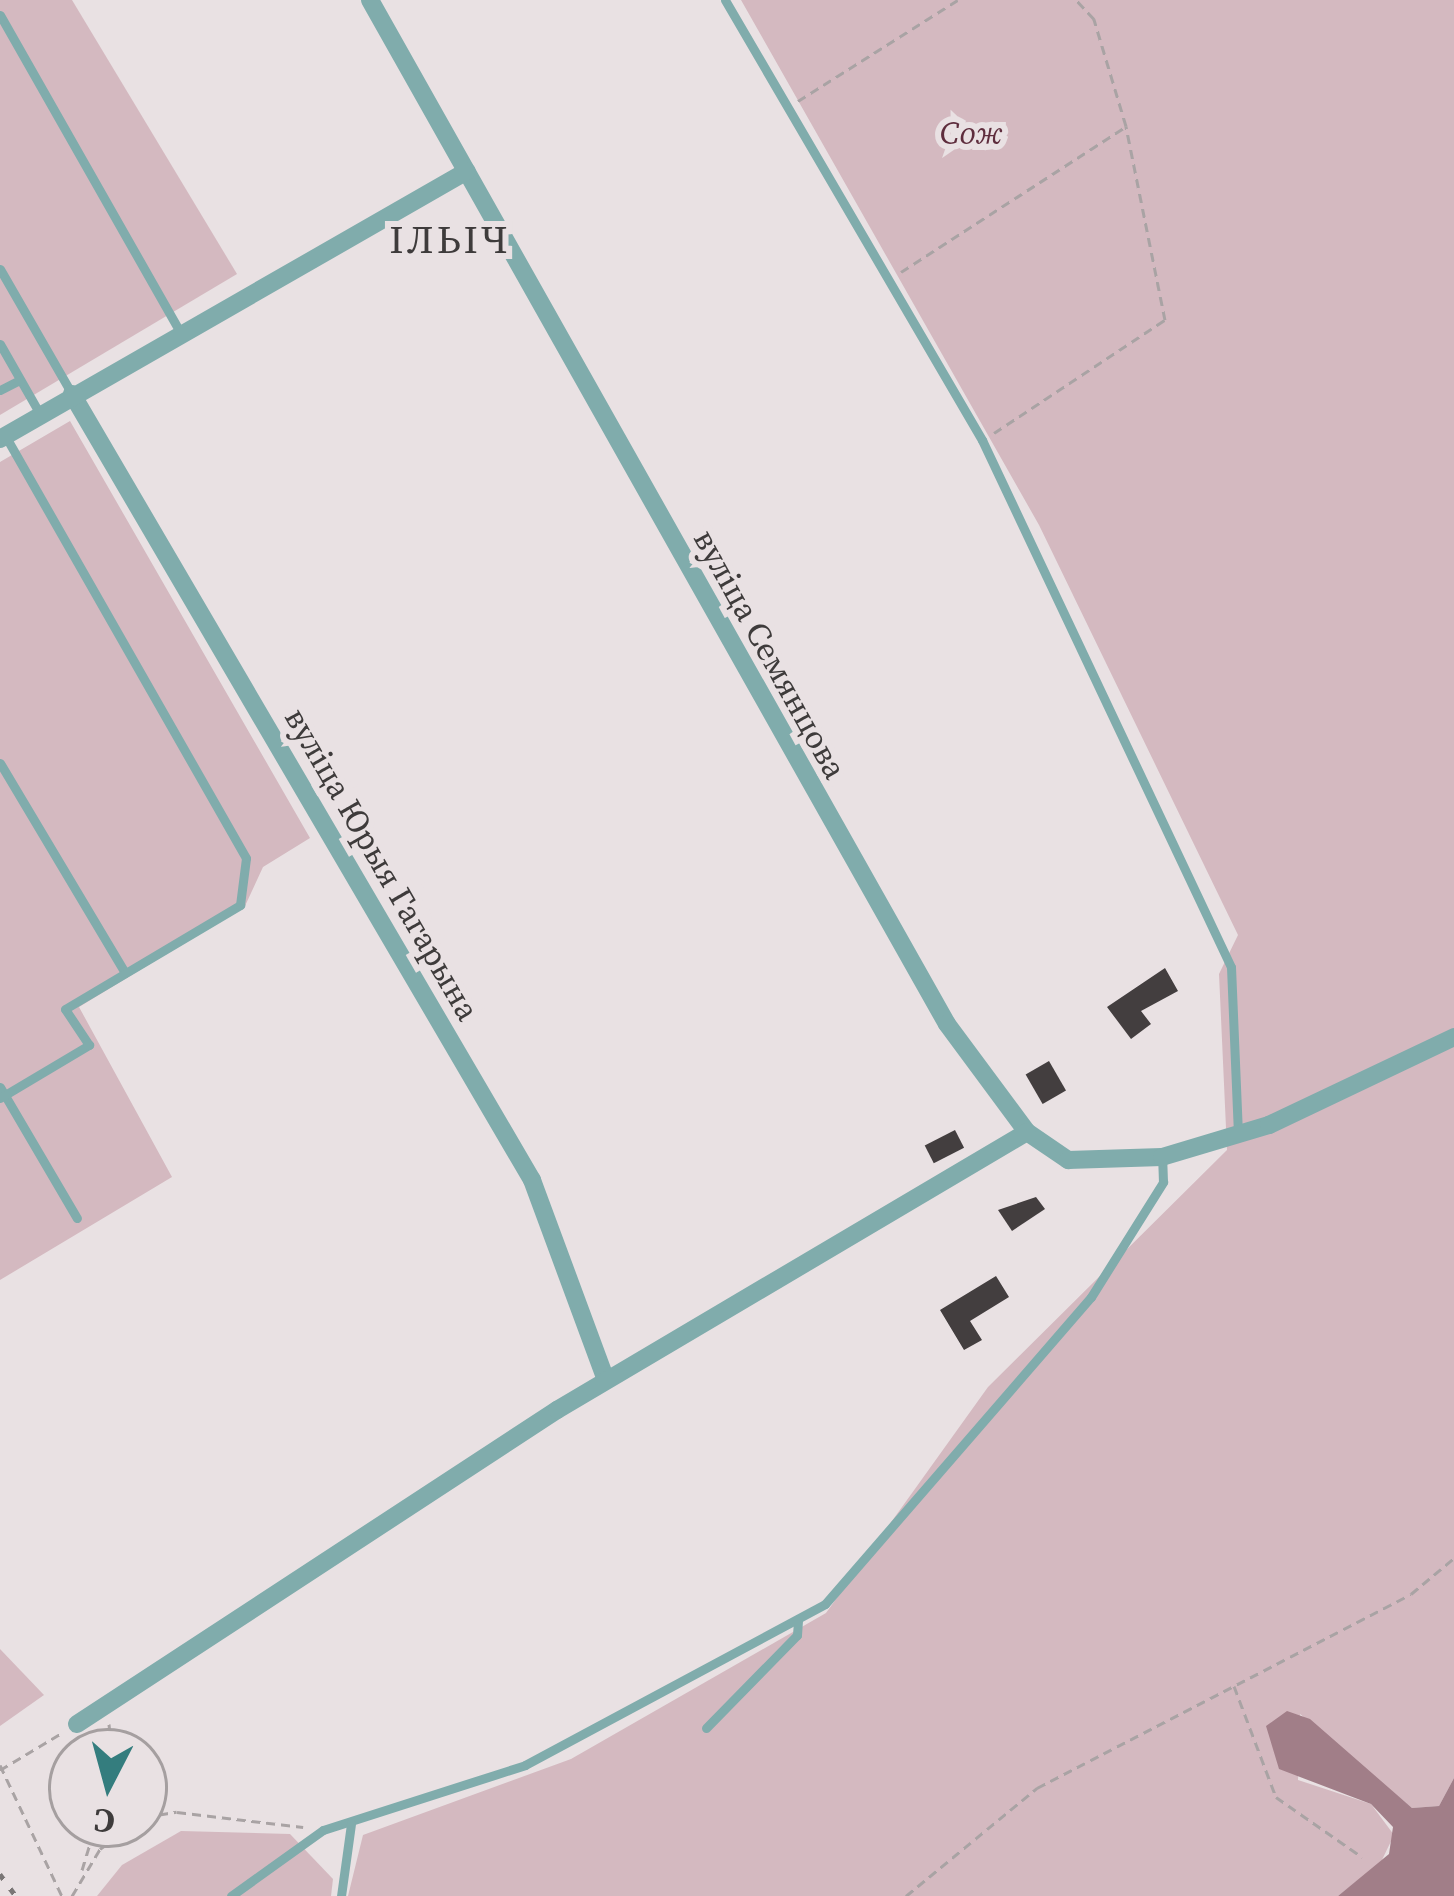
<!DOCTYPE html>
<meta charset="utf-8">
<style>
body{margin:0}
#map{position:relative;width:1454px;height:1896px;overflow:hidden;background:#e9e1e3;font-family:"Source Serif 4",serif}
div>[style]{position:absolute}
.green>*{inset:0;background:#d4b9c0}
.water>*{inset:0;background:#a17e88}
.building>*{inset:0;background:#433e3f;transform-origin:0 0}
.path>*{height:3px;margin-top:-1.5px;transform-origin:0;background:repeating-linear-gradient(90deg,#a9a3a4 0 9px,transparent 0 15px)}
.lane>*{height:9px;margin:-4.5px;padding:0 4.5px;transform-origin:4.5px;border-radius:4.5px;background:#80acac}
.street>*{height:18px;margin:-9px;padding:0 9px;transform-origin:9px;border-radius:9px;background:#80acac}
.rail>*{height:4.5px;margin-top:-2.25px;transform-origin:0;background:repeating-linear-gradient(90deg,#7a7676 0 6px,transparent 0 18px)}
span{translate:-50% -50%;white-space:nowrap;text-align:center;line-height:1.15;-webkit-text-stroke:12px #e9e1e3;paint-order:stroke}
.park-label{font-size:33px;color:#5e2d3d;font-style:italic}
.street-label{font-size:33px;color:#3e3b3b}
.quarter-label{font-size:39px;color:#3e3b3b;letter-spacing:3px}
.north{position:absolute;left:48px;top:1728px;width:120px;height:120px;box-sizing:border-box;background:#e9e1e3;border:3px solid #a59fa0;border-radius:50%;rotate:186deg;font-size:33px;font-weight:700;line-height:48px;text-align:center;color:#3e3b3b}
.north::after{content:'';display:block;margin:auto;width:42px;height:54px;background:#347d7e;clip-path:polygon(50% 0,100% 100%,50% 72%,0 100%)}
</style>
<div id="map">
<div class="green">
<div style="clip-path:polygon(0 0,72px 0,237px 274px,0 415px)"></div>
<div style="clip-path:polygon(741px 0,1454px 0,1454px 1778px,1439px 1806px,1412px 1808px,1300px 1714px,1298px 1780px,1371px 1804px,1394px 1835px,1381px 1862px,1338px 1896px,348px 1896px,363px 1835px,571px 1759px,826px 1613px,988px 1387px,1227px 1150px,1219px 974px,1238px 935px,1039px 525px)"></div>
<div style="clip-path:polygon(70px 421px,310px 838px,263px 867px,245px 906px,79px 1007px,172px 1177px,0 1280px,0 462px)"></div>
<div style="clip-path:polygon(0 1649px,44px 1695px,0 1726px)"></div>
<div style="clip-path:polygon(181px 1831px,290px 1834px,333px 1879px,331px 1896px,97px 1896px,122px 1865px)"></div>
</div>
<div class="water">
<div style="clip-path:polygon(1287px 1711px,1310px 1719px,1412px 1808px,1439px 1806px,1454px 1778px,1454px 1896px,1338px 1896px,1389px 1854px,1393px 1827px,1371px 1804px,1279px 1769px,1266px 1726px)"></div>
</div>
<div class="building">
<div style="clip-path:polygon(1165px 968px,1178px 991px,1141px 1011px,1151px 1024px,1131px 1039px,1107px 1007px)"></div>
<div style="left:1049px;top:1061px;width:34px;height:27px;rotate:60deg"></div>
<div style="left:955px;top:1130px;width:20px;height:34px;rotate:63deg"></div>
<div style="clip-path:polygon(1036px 1197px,1045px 1209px,1012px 1231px,998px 1210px)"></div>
<div style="clip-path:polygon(996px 1276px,1009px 1297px,970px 1321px,982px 1340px,964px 1350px,940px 1310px)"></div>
</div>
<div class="path">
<div style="left:798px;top:101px;width:189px;rotate:-32.3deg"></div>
<div style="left:901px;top:272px;width:267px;rotate:-32.9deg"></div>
<div style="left:994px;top:433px;width:205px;rotate:-33.5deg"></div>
<div style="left:1165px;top:320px;width:198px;rotate:-101.4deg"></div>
<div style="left:1126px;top:126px;width:112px;rotate:-106.7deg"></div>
<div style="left:1094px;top:19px;width:26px;rotate:-133deg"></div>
<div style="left:1234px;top:1686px;width:119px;rotate:69.3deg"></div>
<div style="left:1276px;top:1797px;width:105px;rotate:34.9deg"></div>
<div style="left:109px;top:1724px;width:28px;rotate:84deg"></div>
<div style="left:0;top:1765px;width:145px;rotate:64.7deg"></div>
<div style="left:0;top:1770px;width:70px;rotate:-31deg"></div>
<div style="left:144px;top:1817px;width:33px;rotate:-9deg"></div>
<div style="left:177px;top:1812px;width:127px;rotate:6.8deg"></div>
<div style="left:82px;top:1870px;width:48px;rotate:-73.1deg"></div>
<div style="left:72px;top:1896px;width:55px;rotate:-59.2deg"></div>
<div style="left:100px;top:1849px;width:42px;rotate:-36.3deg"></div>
<div style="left:906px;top:1896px;width:170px;rotate:-39.5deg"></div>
<div style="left:1037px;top:1788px;width:421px;rotate:-27.4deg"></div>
<div style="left:1411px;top:1594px;width:56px;rotate:-39.9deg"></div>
</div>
<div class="lane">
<div style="left:725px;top:0;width:510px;rotate:59.71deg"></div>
<div style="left:982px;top:440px;width:583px;rotate:64.71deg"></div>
<div style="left:1231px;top:967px;width:169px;rotate:87.6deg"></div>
<div style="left:0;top:15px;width:366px;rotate:60.4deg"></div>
<div style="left:0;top:269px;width:144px;rotate:60.1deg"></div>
<div style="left:0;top:344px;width:81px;rotate:60.3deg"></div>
<div style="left:0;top:390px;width:22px;rotate:-27deg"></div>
<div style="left:0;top:763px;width:244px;rotate:59.2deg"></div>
<div style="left:0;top:1087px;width:152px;rotate:59.6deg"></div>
<div style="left:0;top:1098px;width:104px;rotate:-30.8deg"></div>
<div style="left:89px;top:1045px;width:43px;rotate:-123.7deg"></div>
<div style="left:65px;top:1009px;width:204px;rotate:-30.7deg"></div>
<div style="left:240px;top:905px;width:47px;rotate:-82.7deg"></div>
<div style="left:246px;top:858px;width:486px;rotate:-119.7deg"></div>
<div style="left:706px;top:1728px;width:130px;rotate:-45.6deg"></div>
<div style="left:797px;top:1635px;width:16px;rotate:-86deg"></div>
<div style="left:231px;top:1896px;width:113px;rotate:-35.7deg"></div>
<div style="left:323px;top:1830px;width:212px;rotate:-17.8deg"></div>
<div style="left:525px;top:1765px;width:340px;rotate:-28.2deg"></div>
<div style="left:825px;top:1604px;width:406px;rotate:-49.1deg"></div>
<div style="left:1091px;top:1297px;width:136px;rotate:-57.9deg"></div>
<div style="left:1163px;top:1182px;width:25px;rotate:-92deg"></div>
<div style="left:341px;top:1896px;width:73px;rotate:-82.1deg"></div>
</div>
<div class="street">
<div style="left:370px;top:0;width:1175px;rotate:60.6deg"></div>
<div style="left:947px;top:1024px;width:134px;rotate:53.5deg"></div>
<div style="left:1027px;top:1132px;width:50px;rotate:34.3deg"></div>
<div style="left:1068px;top:1160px;width:94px;rotate:-1.8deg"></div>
<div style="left:1162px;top:1157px;width:112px;rotate:-16.7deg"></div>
<div style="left:1269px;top:1125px;width:205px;rotate:-25.4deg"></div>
<div style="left:72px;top:394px;width:911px;rotate:59.66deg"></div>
<div style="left:532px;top:1180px;width:213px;rotate:69.7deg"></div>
<div style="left:0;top:439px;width:538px;rotate:-29.85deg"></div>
<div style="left:77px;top:1724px;width:574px;rotate:-33.19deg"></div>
<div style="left:557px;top:1410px;width:546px;rotate:-30.6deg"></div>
</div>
<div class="rail">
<div style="left:0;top:1874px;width:27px;rotate:54deg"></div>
</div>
<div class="park-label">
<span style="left:971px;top:133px">Сож</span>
</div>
<div class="street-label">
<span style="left:770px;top:654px;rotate:61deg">вуліца Семянцова</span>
<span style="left:382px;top:864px;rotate:60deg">вуліца Юрыя Гагарына</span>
</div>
<div class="quarter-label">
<span style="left:450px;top:240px">ІЛЬІЧ</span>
</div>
<div class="north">С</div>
</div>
